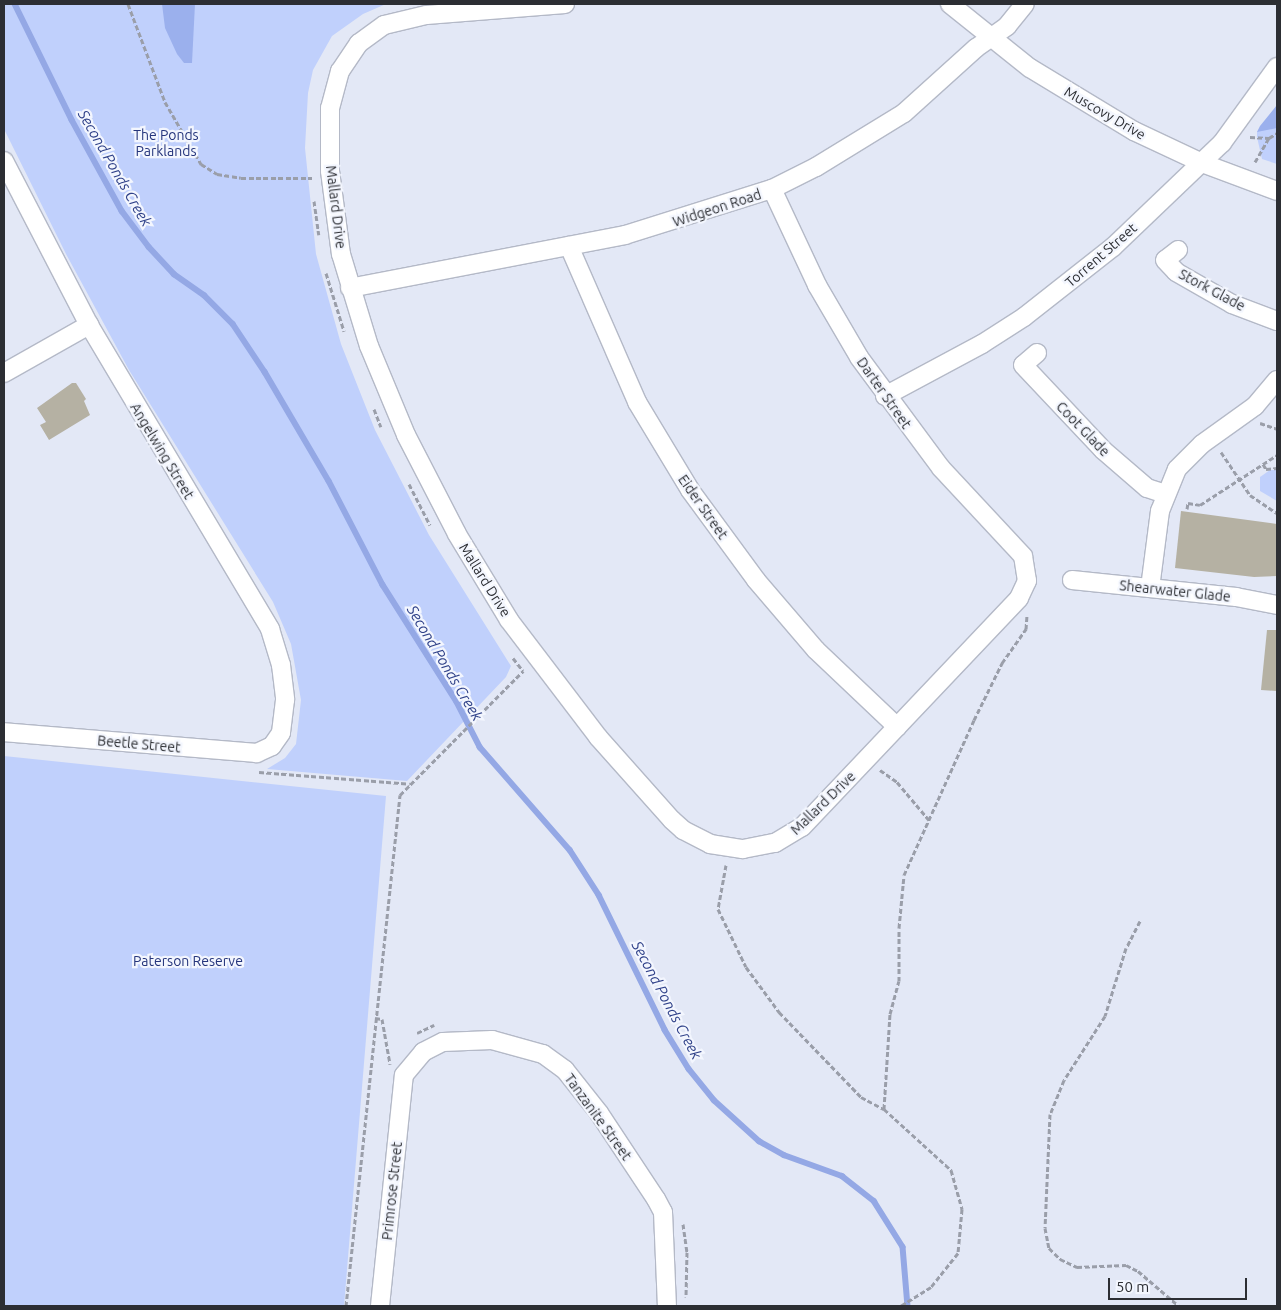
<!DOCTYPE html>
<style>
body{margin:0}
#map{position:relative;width:1281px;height:1310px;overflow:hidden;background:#e3e8f6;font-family:Ubuntu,sans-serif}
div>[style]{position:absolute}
.green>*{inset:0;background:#c0d0fc}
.forest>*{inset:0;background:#9bb0ed}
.stream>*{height:5.5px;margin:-2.75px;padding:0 2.75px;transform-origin:2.75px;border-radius:2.75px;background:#94a8e5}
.building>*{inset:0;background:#b5b1a3}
.path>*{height:3px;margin-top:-1.5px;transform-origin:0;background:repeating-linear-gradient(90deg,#9a9ea9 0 5px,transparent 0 7.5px)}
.roads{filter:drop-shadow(1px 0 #b4b9c7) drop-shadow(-1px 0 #b4b9c7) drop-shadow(0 1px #b4b9c7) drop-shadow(0 -1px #b4b9c7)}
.street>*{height:18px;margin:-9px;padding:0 9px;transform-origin:9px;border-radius:9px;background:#fff}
span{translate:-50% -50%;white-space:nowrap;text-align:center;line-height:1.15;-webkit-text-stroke:4.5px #f3f6fe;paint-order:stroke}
.street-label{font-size:14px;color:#2c2e33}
.park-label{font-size:14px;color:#25357c}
.water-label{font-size:15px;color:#2f4189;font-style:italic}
.frame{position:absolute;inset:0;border:5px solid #2c2e33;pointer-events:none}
.scale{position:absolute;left:1108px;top:1278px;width:139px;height:22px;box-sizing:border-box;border:2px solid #2c2e33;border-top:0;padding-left:6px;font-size:15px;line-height:18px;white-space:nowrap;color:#2c2e33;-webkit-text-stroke:4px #f3f6fe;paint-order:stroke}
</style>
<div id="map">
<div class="green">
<div style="clip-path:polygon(4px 4px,386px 4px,363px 14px,332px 36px,313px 70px,308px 93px,305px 148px,316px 254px,341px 344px,375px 430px,429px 535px,511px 666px,506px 677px,407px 781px,267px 769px,285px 758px,296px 744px,301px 700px,291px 644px,273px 602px,129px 370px,66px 254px,4px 129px)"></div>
<div style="clip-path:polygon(1277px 105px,1277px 164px,1262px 159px,1257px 137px,1257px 132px)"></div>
<div style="clip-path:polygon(1270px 470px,1277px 470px,1277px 501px,1260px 491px,1260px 477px)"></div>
<div style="clip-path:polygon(4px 756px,386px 796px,344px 1306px,4px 1306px)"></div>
</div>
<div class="forest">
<div style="clip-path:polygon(162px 4px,195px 4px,192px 63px,184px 63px,177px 54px,165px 28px)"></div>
<div style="clip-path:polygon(1277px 105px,1277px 128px,1257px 132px,1260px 126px)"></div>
</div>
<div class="stream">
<div style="left:15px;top:4px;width:129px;rotate:63.8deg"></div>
<div style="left:72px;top:120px;width:104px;rotate:61.2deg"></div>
<div style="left:122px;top:211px;width:45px;rotate:53.1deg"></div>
<div style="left:149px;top:247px;width:37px;rotate:47deg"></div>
<div style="left:174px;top:274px;width:37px;rotate:35deg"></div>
<div style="left:204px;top:295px;width:41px;rotate:45deg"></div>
<div style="left:233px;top:324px;width:58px;rotate:56.3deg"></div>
<div style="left:265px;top:372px;width:126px;rotate:59.6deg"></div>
<div style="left:329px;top:481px;width:117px;rotate:62.6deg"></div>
<div style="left:383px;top:585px;width:138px;rotate:57.7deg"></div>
<div style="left:457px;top:702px;width:51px;rotate:62.9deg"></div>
<div style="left:480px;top:747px;width:137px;rotate:48.9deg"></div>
<div style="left:570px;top:850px;width:54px;rotate:57.2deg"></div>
<div style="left:599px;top:895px;width:150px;rotate:63.9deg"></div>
<div style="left:665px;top:1030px;width:46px;rotate:58.4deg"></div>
<div style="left:689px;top:1069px;width:40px;rotate:51deg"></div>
<div style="left:714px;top:1100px;width:61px;rotate:42.3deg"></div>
<div style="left:759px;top:1141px;width:29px;rotate:29deg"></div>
<div style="left:784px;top:1155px;width:62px;rotate:19.9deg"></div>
<div style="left:842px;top:1176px;width:41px;rotate:38deg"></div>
<div style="left:874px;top:1201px;width:54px;rotate:57.8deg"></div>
<div style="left:903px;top:1247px;width:59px;rotate:85.2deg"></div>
</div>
<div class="building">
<div style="clip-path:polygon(72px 383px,76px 383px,86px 399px,84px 401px,90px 415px,49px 440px,40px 425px,46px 422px,37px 408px)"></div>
<div style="clip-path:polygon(1181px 511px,1277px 524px,1277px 576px,1254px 577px,1175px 568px)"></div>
<div style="clip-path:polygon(1267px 630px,1277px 630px,1277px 691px,1261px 690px)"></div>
</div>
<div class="path">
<div style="left:128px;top:4px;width:105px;rotate:69.3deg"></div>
<div style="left:165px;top:102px;width:72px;rotate:59.9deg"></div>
<div style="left:201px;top:164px;width:19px;rotate:32deg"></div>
<div style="left:217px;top:174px;width:24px;rotate:9deg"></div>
<div style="left:241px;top:178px;width:71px"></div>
<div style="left:1250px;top:137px;width:19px;rotate:3deg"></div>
<div style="left:1255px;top:162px;width:28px;rotate:-60deg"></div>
<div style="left:1269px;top:138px;width:9px;rotate:-32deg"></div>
<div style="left:314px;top:201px;width:34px;rotate:82deg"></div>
<div style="left:326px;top:273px;width:61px;rotate:72.8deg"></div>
<div style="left:374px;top:409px;width:19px;rotate:69deg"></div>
<div style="left:1260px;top:423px;width:18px;rotate:19deg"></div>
<div style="left:1221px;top:452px;width:52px;rotate:56deg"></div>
<div style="left:1250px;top:495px;width:32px;rotate:34deg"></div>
<div style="left:1263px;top:464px;width:6px;rotate:59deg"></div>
<div style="left:1266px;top:469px;width:11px;rotate:-5deg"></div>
<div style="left:409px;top:484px;width:46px;rotate:62.9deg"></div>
<div style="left:1187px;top:509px;width:6px;rotate:-81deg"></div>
<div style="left:1188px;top:503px;width:12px;rotate:9deg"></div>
<div style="left:1200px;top:505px;width:92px;rotate:-33deg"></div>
<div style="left:513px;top:658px;width:16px;rotate:52deg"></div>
<div style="left:880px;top:770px;width:21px;rotate:35deg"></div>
<div style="left:897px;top:782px;width:50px;rotate:49.9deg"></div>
<div style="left:259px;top:772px;width:151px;rotate:4.5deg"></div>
<div style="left:726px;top:865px;width:45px;rotate:100.3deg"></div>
<div style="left:718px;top:909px;width:64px;rotate:64.2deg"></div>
<div style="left:746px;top:967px;width:56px;rotate:53.7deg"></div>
<div style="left:779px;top:1012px;width:118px;rotate:46deg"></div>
<div style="left:861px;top:1097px;width:26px;rotate:28deg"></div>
<div style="left:884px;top:1109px;width:91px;rotate:42.3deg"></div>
<div style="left:951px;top:1170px;width:41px;rotate:74.2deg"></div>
<div style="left:962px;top:1209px;width:44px;rotate:95.2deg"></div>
<div style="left:958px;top:1253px;width:43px;rotate:128.5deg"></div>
<div style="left:931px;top:1287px;width:36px;rotate:148deg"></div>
<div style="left:1140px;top:921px;width:30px;rotate:117deg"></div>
<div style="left:1126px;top:948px;width:71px;rotate:107.2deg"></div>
<div style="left:1105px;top:1016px;width:76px;rotate:122.6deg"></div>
<div style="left:1064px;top:1080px;width:37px;rotate:112deg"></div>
<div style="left:1050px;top:1114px;width:114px;rotate:92.5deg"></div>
<div style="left:1045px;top:1228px;width:20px;rotate:79deg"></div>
<div style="left:1049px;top:1248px;width:16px;rotate:45deg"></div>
<div style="left:1060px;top:1259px;width:19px;rotate:25deg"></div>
<div style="left:1077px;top:1267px;width:49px;rotate:-2.3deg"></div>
<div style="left:1126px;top:1265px;width:13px;rotate:27deg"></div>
<div style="left:1138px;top:1271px;width:54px;rotate:40.5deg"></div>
<div style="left:375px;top:1018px;width:7px;rotate:8deg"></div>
<div style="left:382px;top:1019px;width:46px;rotate:79.9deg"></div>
<div style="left:417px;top:1033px;width:19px;rotate:-25deg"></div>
<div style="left:884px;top:1109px;width:95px;rotate:-86.4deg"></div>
<div style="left:890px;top:1014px;width:34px;rotate:-75deg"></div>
<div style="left:899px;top:981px;width:53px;rotate:-90deg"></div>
<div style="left:899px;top:928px;width:53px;rotate:-84.6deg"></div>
<div style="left:904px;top:875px;width:170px;rotate:-65.7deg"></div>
<div style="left:974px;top:720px;width:64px;rotate:-63.8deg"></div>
<div style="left:1002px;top:663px;width:42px;rotate:-54.8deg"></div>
<div style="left:1026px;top:629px;width:13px;rotate:-86deg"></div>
<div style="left:683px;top:1224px;width:28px;rotate:82deg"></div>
<div style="left:687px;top:1252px;width:45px;rotate:91.3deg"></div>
<div style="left:346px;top:1306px;width:514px;rotate:-83.97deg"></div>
<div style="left:400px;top:795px;width:175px;rotate:-45.2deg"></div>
</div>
<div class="roads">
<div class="street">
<div style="left:565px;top:4px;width:139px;rotate:175.5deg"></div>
<div style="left:426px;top:15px;width:43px;rotate:166.6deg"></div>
<div style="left:384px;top:25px;width:31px;rotate:144deg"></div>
<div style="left:359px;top:43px;width:34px;rotate:124deg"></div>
<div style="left:340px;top:71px;width:38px;rotate:105deg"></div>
<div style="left:330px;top:108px;width:63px;rotate:90deg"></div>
<div style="left:330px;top:171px;width:84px;rotate:82.5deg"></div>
<div style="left:341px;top:254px;width:96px;rotate:73.1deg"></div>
<div style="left:369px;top:346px;width:96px;rotate:67.4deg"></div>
<div style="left:406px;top:435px;width:111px;rotate:62.7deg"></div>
<div style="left:457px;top:534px;width:100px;rotate:58.8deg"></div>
<div style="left:509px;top:620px;width:147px;rotate:52.7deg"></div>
<div style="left:598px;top:737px;width:111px;rotate:48.3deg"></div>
<div style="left:672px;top:820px;width:15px;rotate:42deg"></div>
<div style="left:683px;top:830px;width:30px;rotate:27deg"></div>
<div style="left:710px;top:844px;width:33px;rotate:9deg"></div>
<div style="left:743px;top:849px;width:33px;rotate:-11deg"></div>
<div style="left:775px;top:843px;width:31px;rotate:-31deg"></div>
<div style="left:802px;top:827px;width:315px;rotate:-46.5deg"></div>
<div style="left:1019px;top:598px;width:19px;rotate:-65deg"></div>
<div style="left:1027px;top:581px;width:25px;rotate:-99deg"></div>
<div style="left:1023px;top:556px;width:120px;rotate:-133deg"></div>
<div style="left:941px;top:468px;width:138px;rotate:-126.5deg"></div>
<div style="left:859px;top:357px;width:83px;rotate:-120.3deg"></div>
<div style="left:817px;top:285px;width:106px;rotate:-115.1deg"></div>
<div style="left:950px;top:4px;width:102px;rotate:38.7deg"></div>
<div style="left:1030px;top:68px;width:122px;rotate:31.2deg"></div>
<div style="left:1134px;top:131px;width:75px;rotate:25.2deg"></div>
<div style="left:1202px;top:163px;width:80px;rotate:20.5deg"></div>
<div style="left:4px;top:161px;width:185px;rotate:62.6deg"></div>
<div style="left:89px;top:325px;width:354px;rotate:59.2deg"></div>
<div style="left:270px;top:629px;width:38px;rotate:73deg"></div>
<div style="left:281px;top:665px;width:35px;rotate:83deg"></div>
<div style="left:285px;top:700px;width:33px;rotate:97deg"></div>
<div style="left:281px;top:733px;width:16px;rotate:125deg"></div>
<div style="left:272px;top:746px;width:17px;rotate:155deg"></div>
<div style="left:257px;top:753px;width:254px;rotate:-175.3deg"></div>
<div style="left:569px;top:246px;width:170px;rotate:66.4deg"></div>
<div style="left:637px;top:402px;width:103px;rotate:58.9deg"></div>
<div style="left:690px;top:490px;width:112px;rotate:53.7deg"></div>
<div style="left:756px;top:580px;width:92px;rotate:49.4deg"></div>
<div style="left:816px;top:650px;width:112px;rotate:43.5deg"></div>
<div style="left:1178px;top:250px;width:16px;rotate:142deg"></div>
<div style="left:1165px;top:260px;width:16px;rotate:47deg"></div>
<div style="left:1176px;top:272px;width:64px;rotate:29.7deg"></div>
<div style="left:1232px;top:304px;width:48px;rotate:20.7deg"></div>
<div style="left:350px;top:288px;width:280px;rotate:-10.9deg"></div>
<div style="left:625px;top:235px;width:154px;rotate:-17.4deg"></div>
<div style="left:772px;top:189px;width:49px;rotate:-26.6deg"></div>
<div style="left:816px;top:167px;width:103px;rotate:-31.5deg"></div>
<div style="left:904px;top:113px;width:97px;rotate:-42.1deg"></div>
<div style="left:976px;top:48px;width:38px;rotate:-35deg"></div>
<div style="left:1007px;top:26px;width:28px;rotate:-51deg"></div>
<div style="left:1037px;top:353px;width:18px;rotate:139deg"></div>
<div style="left:1023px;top:365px;width:117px;rotate:46.7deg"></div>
<div style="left:1103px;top:450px;width:58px;rotate:40.8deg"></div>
<div style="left:1147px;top:488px;width:19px;rotate:18deg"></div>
<div style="left:4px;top:373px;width:98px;rotate:-29.5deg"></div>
<div style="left:885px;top:396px;width:110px;rotate:-28.2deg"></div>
<div style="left:982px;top:344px;width:50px;rotate:-32.7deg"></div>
<div style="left:1024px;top:317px;width:113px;rotate:-38.2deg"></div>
<div style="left:1113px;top:247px;width:151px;rotate:-43.7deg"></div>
<div style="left:1222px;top:143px;width:94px;rotate:-54.1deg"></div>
<div style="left:1072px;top:580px;width:165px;rotate:5.9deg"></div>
<div style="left:1236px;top:597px;width:42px;rotate:11deg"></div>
<div style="left:1150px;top:588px;width:78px;rotate:-82.6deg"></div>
<div style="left:1160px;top:511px;width:45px;rotate:-68deg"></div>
<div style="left:1177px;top:469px;width:35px;rotate:-45deg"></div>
<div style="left:1202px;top:444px;width:65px;rotate:-35.6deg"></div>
<div style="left:1255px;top:406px;width:34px;rotate:-50deg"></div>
<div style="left:380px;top:1306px;width:232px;rotate:-84.1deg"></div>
<div style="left:404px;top:1075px;width:30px;rotate:-50deg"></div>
<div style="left:423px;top:1052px;width:22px;rotate:-27deg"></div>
<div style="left:443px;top:1042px;width:49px;rotate:-2.3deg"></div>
<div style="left:492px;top:1040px;width:53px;rotate:15.4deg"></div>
<div style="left:543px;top:1054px;width:27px;rotate:36deg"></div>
<div style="left:565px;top:1070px;width:55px;rotate:51.7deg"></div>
<div style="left:599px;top:1113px;width:103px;rotate:56.5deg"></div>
<div style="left:656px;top:1199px;width:15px;rotate:62deg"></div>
<div style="left:663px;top:1212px;width:94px;rotate:87.6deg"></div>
</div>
</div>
<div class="street-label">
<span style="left:1105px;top:113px;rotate:30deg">Muscovy Drive</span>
<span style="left:336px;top:207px;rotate:83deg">Mallard Drive</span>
<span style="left:717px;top:208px;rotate:-18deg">Widgeon Road</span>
<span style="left:1101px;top:255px;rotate:-41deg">Torrent Street</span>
<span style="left:1212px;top:290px;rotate:28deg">Stork Glade</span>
<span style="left:884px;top:393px;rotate:55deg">Darter Street</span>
<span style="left:1083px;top:429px;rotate:46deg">Coot Glade</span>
<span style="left:162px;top:451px;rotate:59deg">Angelwing Street</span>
<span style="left:703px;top:507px;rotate:55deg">Eider Street</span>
<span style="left:485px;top:580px;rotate:58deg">Mallard Drive</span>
<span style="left:1175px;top:591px;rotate:6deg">Shearwater Glade</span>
<span style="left:139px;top:744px;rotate:5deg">Beetle Street</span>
<span style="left:823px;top:803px;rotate:-44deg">Mallard Drive</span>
<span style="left:598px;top:1117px;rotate:54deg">Tanzanite Street</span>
<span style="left:392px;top:1191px;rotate:-84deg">Primrose Street</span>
</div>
<div class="park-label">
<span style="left:166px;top:143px">The Ponds<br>Parklands</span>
<span style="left:188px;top:961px">Paterson Reserve</span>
</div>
<div class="water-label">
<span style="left:115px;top:168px;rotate:60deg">Second Ponds Creek</span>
<span style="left:445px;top:663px;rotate:59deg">Second Ponds Creek</span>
<span style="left:667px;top:1000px;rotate:62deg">Second Ponds Creek</span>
</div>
<div class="frame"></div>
<div class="scale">50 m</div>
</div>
